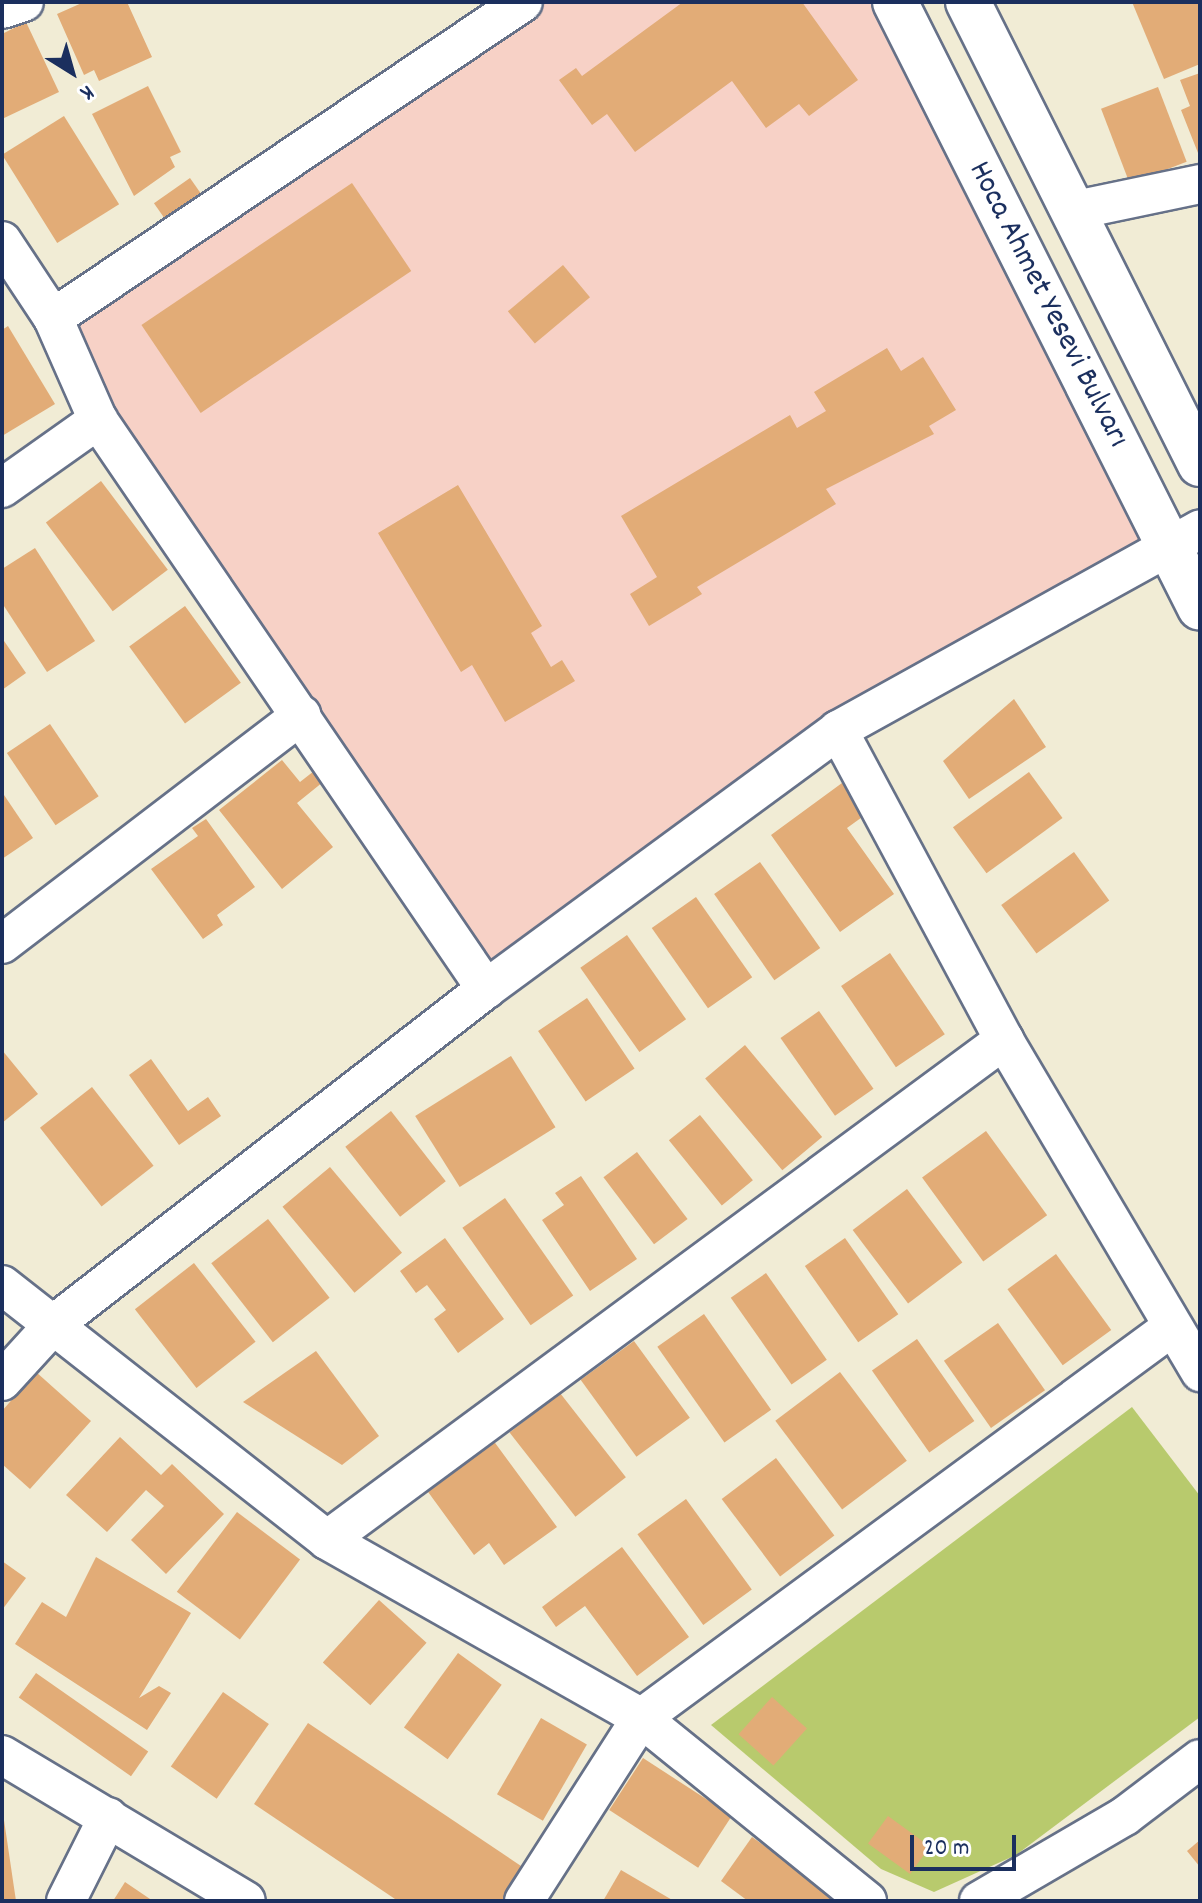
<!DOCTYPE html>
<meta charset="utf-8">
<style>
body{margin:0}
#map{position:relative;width:1202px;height:1903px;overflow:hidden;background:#f1ecd5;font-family:Dekko,sans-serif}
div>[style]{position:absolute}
.built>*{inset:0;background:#f7d1c6}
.green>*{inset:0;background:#b8ca6d}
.building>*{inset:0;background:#e2ac77;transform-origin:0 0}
.roads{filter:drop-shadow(2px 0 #667188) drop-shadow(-2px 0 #667188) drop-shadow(0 2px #667188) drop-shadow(0 -2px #667188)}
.minor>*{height:38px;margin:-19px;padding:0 19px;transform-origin:19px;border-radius:19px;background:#fff}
.major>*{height:44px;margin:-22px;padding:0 22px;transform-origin:22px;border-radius:22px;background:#fff}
span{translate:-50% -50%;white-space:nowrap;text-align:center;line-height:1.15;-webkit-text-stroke:6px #fff;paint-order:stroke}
.street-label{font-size:32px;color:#1b2f5e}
.frame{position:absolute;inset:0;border:4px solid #1b2f5e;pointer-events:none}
.north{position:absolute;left:32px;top:32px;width:80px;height:80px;-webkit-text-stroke:6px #fff;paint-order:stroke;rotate:143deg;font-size:22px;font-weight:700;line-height:32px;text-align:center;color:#1b2f5e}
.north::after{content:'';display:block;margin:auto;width:28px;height:36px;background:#1b2f5e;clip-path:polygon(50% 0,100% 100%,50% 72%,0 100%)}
.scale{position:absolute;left:910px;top:1835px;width:106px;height:36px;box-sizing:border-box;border:4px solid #1b2f5e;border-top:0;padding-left:10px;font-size:24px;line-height:28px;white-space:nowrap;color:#1b2f5e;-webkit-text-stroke:6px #fff;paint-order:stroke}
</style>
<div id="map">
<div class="built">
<div style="clip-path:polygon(523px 2px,895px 2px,1167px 546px,838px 730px,486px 989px,53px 318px)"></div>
</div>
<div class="green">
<div style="clip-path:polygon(1132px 1407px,1200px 1496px,1200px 1717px,1016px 1855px,934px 1892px,881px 1869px,711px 1725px)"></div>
</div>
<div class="building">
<div style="clip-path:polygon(84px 2px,127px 2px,152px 57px,99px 81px,94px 70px,84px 75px,57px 14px)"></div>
<div style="clip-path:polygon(683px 2px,802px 2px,858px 80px,809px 116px,799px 104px,766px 128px,732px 81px,635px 152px,607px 114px,592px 125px,559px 80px,576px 68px,582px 76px)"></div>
<div style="clip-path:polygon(1132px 2px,1200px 2px,1200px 64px,1164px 79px)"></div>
<div style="clip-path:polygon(26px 22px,59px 92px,2px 119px,2px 34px)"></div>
<div style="clip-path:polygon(1200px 73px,1200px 158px,1181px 110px,1190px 106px,1180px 80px)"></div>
<div style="clip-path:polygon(148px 86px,181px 152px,170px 157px,175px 167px,134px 196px,92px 114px)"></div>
<div style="left:1158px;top:87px;width:80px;height:61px;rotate:69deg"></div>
<div style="left:64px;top:116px;width:104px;height:73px;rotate:58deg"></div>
<div style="left:190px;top:178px;width:29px;height:44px;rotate:55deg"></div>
<div style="left:352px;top:183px;width:106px;height:254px;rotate:56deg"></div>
<div style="left:563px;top:265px;width:42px;height:72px;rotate:50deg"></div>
<div style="clip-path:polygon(8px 326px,55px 404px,2px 436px,2px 330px)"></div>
<div style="clip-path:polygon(887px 348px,901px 371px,923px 357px,956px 410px,929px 426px,934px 434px,826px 489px,836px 504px,697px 587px,702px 594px,649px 626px,630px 594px,657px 577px,621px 516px,790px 415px,797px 428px,826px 411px,814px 392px)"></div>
<div style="left:101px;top:481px;width:111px;height:69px;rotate:53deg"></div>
<div style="clip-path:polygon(458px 485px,542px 626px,531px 633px,551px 667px,562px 660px,575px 681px,505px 722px,472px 665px,461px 672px,378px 533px)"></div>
<div style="clip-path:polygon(35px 548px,95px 641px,47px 672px,2px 603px,2px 569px)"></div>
<div style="left:185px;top:606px;width:95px;height:69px;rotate:54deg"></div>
<div style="clip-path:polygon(2px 638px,26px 673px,2px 690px)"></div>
<div style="clip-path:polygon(1014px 699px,1046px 747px,969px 799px,943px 761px)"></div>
<div style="left:50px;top:724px;width:87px;height:52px;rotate:56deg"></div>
<div style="clip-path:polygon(282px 760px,300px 782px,314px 771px,323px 782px,297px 803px,333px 847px,282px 889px,219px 810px)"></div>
<div style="left:1029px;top:772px;width:57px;height:94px;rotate:54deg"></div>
<div style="clip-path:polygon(842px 783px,865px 815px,847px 828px,894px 894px,840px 932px,771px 835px)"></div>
<div style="clip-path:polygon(2px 792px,33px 838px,2px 859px)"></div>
<div style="clip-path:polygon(206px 819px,255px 887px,217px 915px,223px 925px,203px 939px,151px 869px,198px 836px,192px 828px)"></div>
<div style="left:1074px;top:852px;width:60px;height:90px;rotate:54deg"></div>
<div style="left:760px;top:862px;width:105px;height:56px;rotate:55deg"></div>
<div style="left:696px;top:897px;width:98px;height:54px;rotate:55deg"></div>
<div style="left:627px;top:935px;width:103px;height:57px;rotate:55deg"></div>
<div style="left:890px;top:953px;width:98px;height:59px;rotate:56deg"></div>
<div style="left:587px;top:998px;width:85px;height:59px;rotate:56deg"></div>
<div style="left:819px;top:1011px;width:95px;height:47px;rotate:55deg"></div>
<div style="left:745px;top:1045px;width:120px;height:52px;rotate:50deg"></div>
<div style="clip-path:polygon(2px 1050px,38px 1094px,2px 1123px)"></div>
<div style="left:511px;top:1056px;width:84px;height:113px;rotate:58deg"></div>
<div style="clip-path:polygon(151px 1059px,188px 1111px,208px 1097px,221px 1116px,179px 1145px,129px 1075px)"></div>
<div style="left:92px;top:1087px;width:100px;height:66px;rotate:52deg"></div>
<div style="left:391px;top:1111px;width:89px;height:58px;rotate:52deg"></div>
<div style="left:700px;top:1115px;width:84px;height:40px;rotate:51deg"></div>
<div style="left:986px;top:1131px;width:104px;height:79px;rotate:54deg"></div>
<div style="left:637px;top:1152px;width:84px;height:42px;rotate:53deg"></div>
<div style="left:330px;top:1167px;width:112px;height:62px;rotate:50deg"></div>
<div style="clip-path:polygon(581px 1176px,637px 1259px,590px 1291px,542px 1220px,564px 1205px,555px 1193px)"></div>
<div style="left:907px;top:1189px;width:92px;height:68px;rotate:53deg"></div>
<div style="left:505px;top:1198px;width:119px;height:52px;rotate:55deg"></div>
<div style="left:268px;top:1219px;width:100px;height:72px;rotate:52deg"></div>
<div style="clip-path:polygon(445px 1238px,504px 1319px,458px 1353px,434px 1319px,446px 1310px,427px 1285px,416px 1293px,400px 1271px)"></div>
<div style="left:845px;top:1238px;width:93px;height:49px;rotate:55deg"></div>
<div style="left:1056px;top:1254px;width:94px;height:60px;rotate:54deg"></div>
<div style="left:194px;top:1263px;width:100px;height:75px;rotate:52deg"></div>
<div style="left:766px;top:1273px;width:106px;height:43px;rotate:55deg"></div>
<div style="left:704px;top:1314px;width:117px;height:57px;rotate:55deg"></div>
<div style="left:998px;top:1323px;width:82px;height:66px;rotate:55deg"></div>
<div style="left:917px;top:1339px;width:100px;height:55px;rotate:55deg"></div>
<div style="left:634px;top:1341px;width:95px;height:66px;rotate:54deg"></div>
<div style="clip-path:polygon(316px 1351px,379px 1436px,342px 1465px,243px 1402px)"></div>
<div style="clip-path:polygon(36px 1372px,91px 1421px,30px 1489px,2px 1464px,2px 1411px)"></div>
<div style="left:840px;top:1372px;width:111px;height:81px;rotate:53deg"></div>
<div style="left:560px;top:1393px;width:107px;height:64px;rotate:52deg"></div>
<div style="clip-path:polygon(490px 1436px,557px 1527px,504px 1565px,489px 1543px,474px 1555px,423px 1485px)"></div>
<div style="clip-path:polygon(120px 1437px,161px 1475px,172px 1464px,224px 1514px,166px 1574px,131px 1540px,164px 1506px,146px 1490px,107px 1532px,66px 1495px)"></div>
<div style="left:776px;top:1458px;width:97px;height:68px;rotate:53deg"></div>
<div style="left:686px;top:1499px;width:112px;height:60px;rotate:54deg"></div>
<div style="left:237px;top:1512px;width:79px;height:100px;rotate:37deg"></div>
<div style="clip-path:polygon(622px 1547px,689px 1637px,637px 1676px,585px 1606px,556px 1627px,542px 1607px)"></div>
<div style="clip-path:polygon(96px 1557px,191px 1613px,139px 1698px,159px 1686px,171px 1693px,147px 1730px,15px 1644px,42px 1602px,66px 1617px)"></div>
<div style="clip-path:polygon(2px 1561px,26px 1578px,2px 1610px)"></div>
<div style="left:379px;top:1600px;width:64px;height:84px;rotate:42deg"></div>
<div style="left:458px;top:1653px;width:54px;height:92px;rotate:36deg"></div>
<div style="left:36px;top:1673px;width:137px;height:30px;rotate:35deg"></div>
<div style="left:223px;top:1692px;width:56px;height:91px;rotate:35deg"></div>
<div style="left:772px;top:1697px;width:47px;height:50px;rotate:42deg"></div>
<div style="left:541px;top:1718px;width:53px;height:88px;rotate:30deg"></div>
<div style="clip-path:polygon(308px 1723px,524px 1868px,502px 1901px,398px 1901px,254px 1804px)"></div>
<div style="left:643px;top:1758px;width:106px;height:62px;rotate:33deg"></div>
<div style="left:888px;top:1816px;width:52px;height:34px;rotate:36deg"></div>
<div style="clip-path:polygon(2px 1820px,4px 1820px,16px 1901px,2px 1901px)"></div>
<div style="clip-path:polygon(752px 1837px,839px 1898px,837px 1901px,748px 1901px,721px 1881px)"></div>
<div style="clip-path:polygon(1200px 1840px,1200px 1867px,1187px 1851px)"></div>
<div style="clip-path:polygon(621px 1870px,674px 1901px,603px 1901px)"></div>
<div style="clip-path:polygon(125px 1882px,153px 1901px,113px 1901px)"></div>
</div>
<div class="roads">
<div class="minor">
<div style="left:2px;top:9px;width:23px;rotate:-18deg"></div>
<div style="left:1071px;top:211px;width:132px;rotate:-11.8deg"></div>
<div style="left:2px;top:241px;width:92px;rotate:56.5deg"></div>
<div style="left:53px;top:318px;width:111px;rotate:66.2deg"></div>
<div style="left:98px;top:420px;width:689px;rotate:55.71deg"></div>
<div style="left:53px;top:318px;width:566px;rotate:-33.91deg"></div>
<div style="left:2px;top:488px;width:118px;rotate:-35.3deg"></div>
<div style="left:838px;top:730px;width:352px;rotate:61.8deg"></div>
<div style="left:1004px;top:1040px;width:386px;rotate:59.4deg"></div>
<div style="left:2px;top:944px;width:377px;rotate:-37.4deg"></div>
<div style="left:2px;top:1285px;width:413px;rotate:38.1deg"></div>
<div style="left:327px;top:1540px;width:361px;rotate:29.5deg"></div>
<div style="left:641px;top:1718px;width:291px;rotate:39deg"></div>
<div style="left:2px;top:1381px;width:77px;rotate:-47.6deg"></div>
<div style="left:54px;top:1324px;width:547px;rotate:-37.79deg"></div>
<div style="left:486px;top:989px;width:437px;rotate:-36.3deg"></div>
<div style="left:838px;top:730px;width:414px;rotate:-29deg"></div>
<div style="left:327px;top:1540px;width:842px;rotate:-36.45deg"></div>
<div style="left:2px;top:1755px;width:284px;rotate:30.9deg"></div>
<div style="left:66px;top:1901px;width:94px;rotate:-63.4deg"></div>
<div style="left:524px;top:1901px;width:217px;rotate:-57.4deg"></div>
<div style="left:641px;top:1718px;width:659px;rotate:-36.37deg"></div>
<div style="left:979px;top:1901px;width:169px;rotate:-30.2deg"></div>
<div style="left:1125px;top:1816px;width:94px;rotate:-37.2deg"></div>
</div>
<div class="major">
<div style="left:895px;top:2px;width:678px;rotate:63.28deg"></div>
<div style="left:968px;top:2px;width:517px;rotate:63.34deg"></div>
</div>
</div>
<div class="street-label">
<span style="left:1047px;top:305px;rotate:63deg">Hoca Ahmet Yesevi Bulvarı</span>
</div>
<div class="frame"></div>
<div class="north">K</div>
<div class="scale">20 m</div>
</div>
